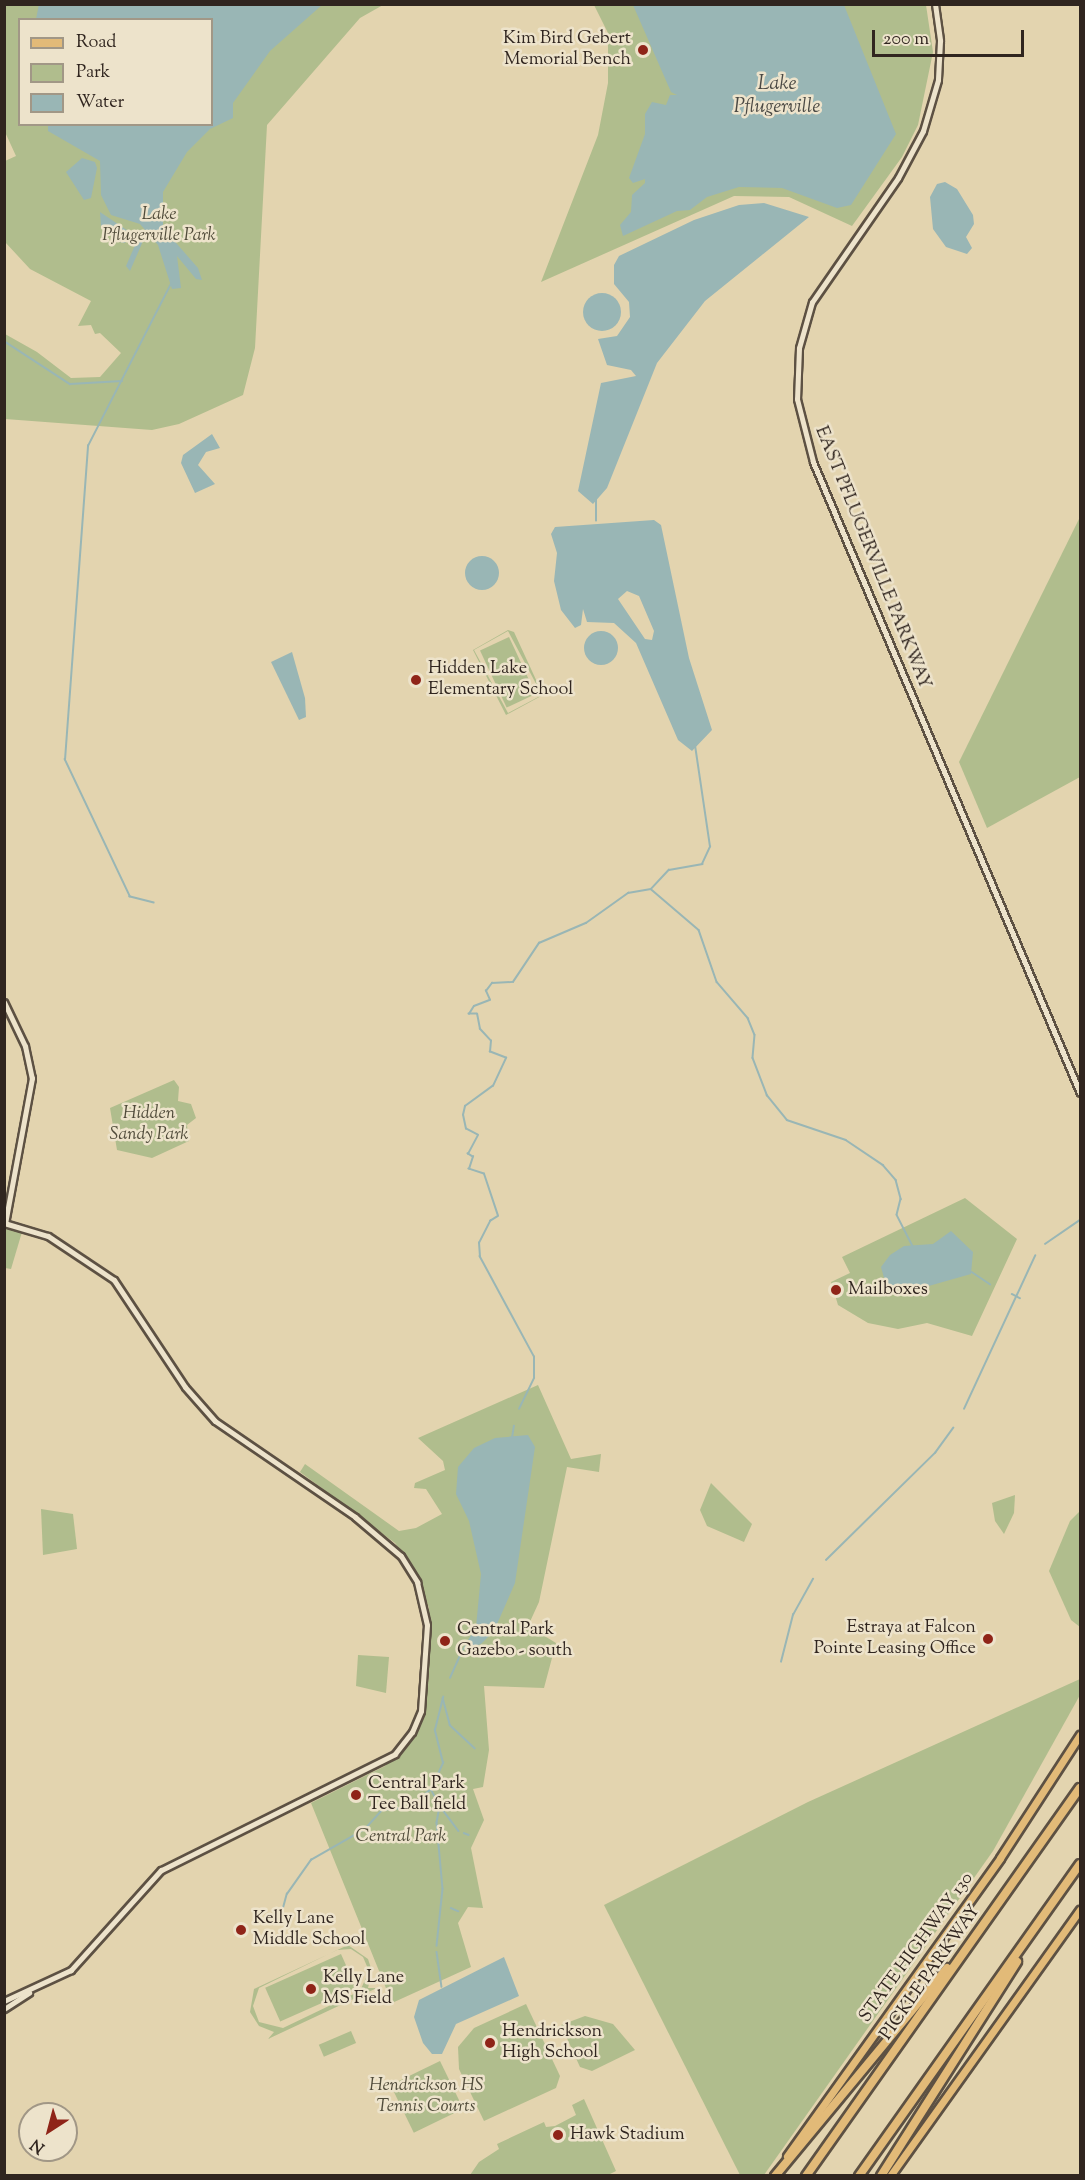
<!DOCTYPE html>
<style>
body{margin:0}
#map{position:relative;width:1085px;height:2180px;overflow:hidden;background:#e3d4af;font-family:"Sorts Mill Goudy",serif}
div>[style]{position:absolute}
.green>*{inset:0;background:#b0bd8d;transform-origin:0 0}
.water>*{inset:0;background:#99b6b5}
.round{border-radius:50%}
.stream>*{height:1.5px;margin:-0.75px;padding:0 0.75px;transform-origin:0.75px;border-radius:0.75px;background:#99b6b5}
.roads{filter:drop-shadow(2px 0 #5d5143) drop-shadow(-2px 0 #5d5143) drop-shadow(0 2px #5d5143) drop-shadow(0 -2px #5d5143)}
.minor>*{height:5px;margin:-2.5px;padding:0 2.5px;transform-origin:2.5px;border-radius:2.5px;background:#ede3cb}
.major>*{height:7px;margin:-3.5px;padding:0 3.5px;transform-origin:3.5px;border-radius:3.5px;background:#e2ba78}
.highway>*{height:8px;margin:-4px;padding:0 4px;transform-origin:4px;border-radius:4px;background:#e2ba78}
.dots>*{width:16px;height:16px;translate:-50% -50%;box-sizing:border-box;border:3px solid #ede3cb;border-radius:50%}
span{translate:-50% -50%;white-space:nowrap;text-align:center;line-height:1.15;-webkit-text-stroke:5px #ede3cb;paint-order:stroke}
.poi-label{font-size:18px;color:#30251f}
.right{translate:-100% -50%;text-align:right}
.left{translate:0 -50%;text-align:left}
.park-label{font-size:18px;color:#504b3a;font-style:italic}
.street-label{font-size:18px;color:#30251f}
.water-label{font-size:20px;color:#4a4944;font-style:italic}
.frame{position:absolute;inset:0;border:6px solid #30251f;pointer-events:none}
.legend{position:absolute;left:18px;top:18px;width:195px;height:108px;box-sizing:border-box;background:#ede3cb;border:2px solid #a19786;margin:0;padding:8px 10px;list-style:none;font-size:18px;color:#30251f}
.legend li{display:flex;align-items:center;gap:12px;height:30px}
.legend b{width:30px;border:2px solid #a19786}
.north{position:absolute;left:18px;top:2102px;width:60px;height:60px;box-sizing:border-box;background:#ede3cb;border:2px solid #a19786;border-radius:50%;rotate:216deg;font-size:16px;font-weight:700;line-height:24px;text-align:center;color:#30251f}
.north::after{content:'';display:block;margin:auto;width:21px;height:27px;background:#8f2418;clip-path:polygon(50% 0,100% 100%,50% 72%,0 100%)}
.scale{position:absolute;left:872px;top:30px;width:152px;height:27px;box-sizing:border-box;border:3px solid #30251f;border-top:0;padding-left:8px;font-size:18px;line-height:21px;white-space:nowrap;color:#30251f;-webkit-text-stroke:4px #ede3cb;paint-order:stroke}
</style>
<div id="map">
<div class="green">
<div style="clip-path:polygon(evenodd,5px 5px,383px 5px,360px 18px,267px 125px,255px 348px,243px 395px,179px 424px,152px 430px,5px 419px,5px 334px,37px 352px,71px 378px,100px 377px,121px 353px,100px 333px,95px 334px,91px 325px,78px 326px,91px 301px,30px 269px,5px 242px,5px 161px,16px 156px,5px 132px,5px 5px,20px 20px,212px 20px,212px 124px,20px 124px,20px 20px)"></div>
<div style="clip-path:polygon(594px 5px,926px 5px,933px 52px,918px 125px,902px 157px,852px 226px,789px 197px,734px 196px,541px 282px,598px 135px,608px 83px,608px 33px)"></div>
<div style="clip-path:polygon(1080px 517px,1080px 777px,987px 828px,959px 762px)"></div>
<div style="clip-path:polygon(evenodd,508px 630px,514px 632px,543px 695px,506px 715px,473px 650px,508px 630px,508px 631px,542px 695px,508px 713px,474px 650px,508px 631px)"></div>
<div style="left:509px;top:637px;width:63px;height:32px;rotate:65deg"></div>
<div style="clip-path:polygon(174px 1080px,179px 1087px,178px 1101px,191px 1104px,196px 1118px,187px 1125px,189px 1141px,152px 1158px,117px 1150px,110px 1108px)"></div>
<div style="clip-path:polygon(965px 1198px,1017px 1239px,972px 1336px,927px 1323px,898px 1329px,868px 1323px,838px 1305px,831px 1282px,850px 1273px,842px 1257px)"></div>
<div style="clip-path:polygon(5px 1227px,22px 1232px,11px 1269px,5px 1268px)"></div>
<div style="clip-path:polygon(538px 1385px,571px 1459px,601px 1454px,599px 1472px,567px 1467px,539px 1602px,528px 1626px,556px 1643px,544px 1688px,484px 1686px,489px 1750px,483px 1787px,473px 1789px,484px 1820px,471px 1848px,483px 1908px,468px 1907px,458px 1923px,471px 1967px,392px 2003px,311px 1803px,385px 1766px,417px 1732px,429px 1678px,429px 1608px,415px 1571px,395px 1543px,300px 1472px,305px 1464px,399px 1531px,416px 1528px,442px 1514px,426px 1489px,414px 1488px,415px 1483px,445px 1470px,443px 1461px,418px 1438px)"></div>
<div style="clip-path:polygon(711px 1483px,752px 1524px,744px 1542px,707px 1526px,700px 1510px)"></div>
<div style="clip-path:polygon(1015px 1495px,1014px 1513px,1004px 1534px,995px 1521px,992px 1503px)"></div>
<div style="clip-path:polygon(41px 1509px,73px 1514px,77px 1549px,43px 1555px)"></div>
<div style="clip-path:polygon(1080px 1511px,1080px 1627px,1071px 1620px,1049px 1571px,1070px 1521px)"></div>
<div style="clip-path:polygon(358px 1655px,389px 1657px,386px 1693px,356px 1686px)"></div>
<div style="clip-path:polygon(1080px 1679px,1080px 1695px,993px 1851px,764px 2175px,740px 2175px,604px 1905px,808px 1802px)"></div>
<div style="clip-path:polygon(evenodd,348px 1945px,368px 1959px,372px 1971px,368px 1988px,377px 1988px,268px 2039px,274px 2032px,259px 2026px,250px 2012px,254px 1989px,348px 1945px,351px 1949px,363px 1957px,369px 1971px,360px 1991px,283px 2028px,259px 2022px,253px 2006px,259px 1988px,337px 1950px,351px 1949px)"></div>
<div style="left:341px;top:1954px;width:37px;height:83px;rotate:66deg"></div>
<div style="clip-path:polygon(526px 2004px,560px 2076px,556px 2088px,484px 2121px,459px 2069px,458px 2047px,474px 2028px)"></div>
<div style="clip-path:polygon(585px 2016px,613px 2024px,635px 2050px,592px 2071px,580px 2067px,561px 2025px)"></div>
<div style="left:351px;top:2031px;width:13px;height:35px;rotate:67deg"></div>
<div style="left:440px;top:2061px;width:53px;height:55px;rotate:64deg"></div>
<div style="clip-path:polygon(584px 2099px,616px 2171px,606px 2176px,470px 2175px,479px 2162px,499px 2149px,497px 2144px,544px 2122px,546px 2127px,555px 2126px,576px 2115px,572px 2105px)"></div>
</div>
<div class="water">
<div style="clip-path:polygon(39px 4px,322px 5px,270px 51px,233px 103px,233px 118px,210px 129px,187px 152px,163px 192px,163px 228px,198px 268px,202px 280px,196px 279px,177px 256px,181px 288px,172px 289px,158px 245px,140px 224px,111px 215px,101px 195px,100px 161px,48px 131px,48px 125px,212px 124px,212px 20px,36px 19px)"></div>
<div style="clip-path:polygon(633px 5px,844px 5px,896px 134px,851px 205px,837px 208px,782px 188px,739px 187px,707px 197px,690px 210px,677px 211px,623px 236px,620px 225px,631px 212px,632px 195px,645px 183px,645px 179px,633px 183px,629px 178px,645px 134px,645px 114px,652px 102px,666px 105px,670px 95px,677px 95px,671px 92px)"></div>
<div style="clip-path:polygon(82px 158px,95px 162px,97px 168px,91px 198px,84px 200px,66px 172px)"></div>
<div style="clip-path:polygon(945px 182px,957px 189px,973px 215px,974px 224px,966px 237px,972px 248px,967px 254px,946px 247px,933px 229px,930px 197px,937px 184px)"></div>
<div style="clip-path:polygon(764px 203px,809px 217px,705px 301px,657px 363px,607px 488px,593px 504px,578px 491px,601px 383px,636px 376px,631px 370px,607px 365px,598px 339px,617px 336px,630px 317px,629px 302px,614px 284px,614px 265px,619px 256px,694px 220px,739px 205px)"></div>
<div style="clip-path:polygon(100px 212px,143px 241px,130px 271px,126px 266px,136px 243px,127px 238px,125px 243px,114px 241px,116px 236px,101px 227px)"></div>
<div class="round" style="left:583px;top:293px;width:38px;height:38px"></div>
<div style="clip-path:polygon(212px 434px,220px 448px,206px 452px,198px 465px,215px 484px,195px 493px,181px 463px,183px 455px)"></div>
<div style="clip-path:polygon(evenodd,654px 520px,661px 525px,689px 658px,712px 730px,692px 751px,678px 740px,636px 643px,614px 623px,587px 622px,583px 609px,581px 625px,575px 628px,561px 610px,554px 581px,557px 553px,551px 534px,555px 527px,654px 520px,627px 591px,639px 596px,654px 631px,652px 640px,645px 639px,618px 599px,627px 591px)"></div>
<div class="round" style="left:465px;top:556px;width:34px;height:34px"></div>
<div class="round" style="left:584px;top:631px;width:34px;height:34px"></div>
<div style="clip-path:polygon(292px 652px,305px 698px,306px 717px,299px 720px,271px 662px)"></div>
<div style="clip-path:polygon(951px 1231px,973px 1252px,971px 1274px,911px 1291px,886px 1285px,881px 1267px,890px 1255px,904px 1246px,933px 1244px)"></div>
<div style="clip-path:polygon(528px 1435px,535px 1447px,515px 1583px,494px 1631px,481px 1644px,462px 1650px,476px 1627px,481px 1574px,469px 1521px,456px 1494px,458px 1467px,474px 1448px,495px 1438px)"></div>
<div style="clip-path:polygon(504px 1957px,519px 1996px,456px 2024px,442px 2054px,432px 2054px,423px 2043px,414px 2017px,419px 2000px)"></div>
</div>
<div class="stream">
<div style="left:4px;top:341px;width:79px;rotate:33.1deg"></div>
<div style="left:70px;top:384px;width:52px;rotate:-3.3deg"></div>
<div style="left:596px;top:521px;width:22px;rotate:-90deg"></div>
<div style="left:651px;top:889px;width:63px;rotate:40.5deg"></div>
<div style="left:699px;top:930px;width:55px;rotate:70.9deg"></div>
<div style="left:717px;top:982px;width:48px;rotate:49.3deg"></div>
<div style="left:748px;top:1018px;width:18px;rotate:68deg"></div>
<div style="left:755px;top:1035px;width:23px;rotate:95deg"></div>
<div style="left:753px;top:1058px;width:40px;rotate:69deg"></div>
<div style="left:767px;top:1095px;width:32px;rotate:51deg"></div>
<div style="left:787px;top:1120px;width:62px;rotate:18.7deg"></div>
<div style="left:846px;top:1140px;width:45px;rotate:34deg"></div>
<div style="left:883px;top:1165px;width:20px;rotate:49deg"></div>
<div style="left:896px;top:1180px;width:20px;rotate:75deg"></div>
<div style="left:901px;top:1199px;width:16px;rotate:104deg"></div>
<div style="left:897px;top:1215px;width:35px;rotate:63deg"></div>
<div style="left:154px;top:903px;width:25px;rotate:-166deg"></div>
<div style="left:130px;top:897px;width:152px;rotate:-115.4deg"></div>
<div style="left:65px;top:760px;width:315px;rotate:-85.8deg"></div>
<div style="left:88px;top:446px;width:182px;rotate:-62.9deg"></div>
<div style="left:1045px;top:1244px;width:42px;rotate:-34.4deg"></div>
<div style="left:972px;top:1272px;width:22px;rotate:34deg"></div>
<div style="left:1012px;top:1294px;width:9px;rotate:27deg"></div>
<div style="left:519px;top:1409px;width:34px;rotate:-64deg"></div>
<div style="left:534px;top:1378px;width:21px;rotate:-90deg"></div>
<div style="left:534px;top:1357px;width:114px;rotate:-118.4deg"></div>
<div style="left:480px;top:1257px;width:14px;rotate:-94deg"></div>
<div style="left:479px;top:1243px;width:25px;rotate:-63deg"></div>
<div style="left:490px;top:1221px;width:9px;rotate:-32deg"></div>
<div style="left:498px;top:1216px;width:44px;rotate:-108.4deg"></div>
<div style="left:484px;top:1174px;width:16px;rotate:-162deg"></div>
<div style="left:469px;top:1169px;width:13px;rotate:-72deg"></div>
<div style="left:473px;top:1157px;width:6px;rotate:-149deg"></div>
<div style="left:468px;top:1154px;width:21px;rotate:-62deg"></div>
<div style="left:478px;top:1135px;width:13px;rotate:-153deg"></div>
<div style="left:466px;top:1129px;width:14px;rotate:-102deg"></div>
<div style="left:463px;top:1115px;width:9px;rotate:-77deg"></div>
<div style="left:465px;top:1106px;width:34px;rotate:-36deg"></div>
<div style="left:493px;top:1086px;width:31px;rotate:-65deg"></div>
<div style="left:506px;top:1058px;width:17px;rotate:-159deg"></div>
<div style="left:490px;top:1052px;width:11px;rotate:-85deg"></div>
<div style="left:491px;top:1041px;width:16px;rotate:-133deg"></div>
<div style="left:480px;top:1029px;width:15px;rotate:-101deg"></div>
<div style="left:477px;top:1014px;width:8px;rotate:180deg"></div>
<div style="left:469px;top:1014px;width:9px;rotate:-58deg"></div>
<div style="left:474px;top:1006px;width:17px;rotate:-21deg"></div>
<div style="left:490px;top:1000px;width:10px;rotate:-114deg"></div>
<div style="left:486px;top:991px;width:10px;rotate:-53deg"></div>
<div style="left:492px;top:983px;width:21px;rotate:-3deg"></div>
<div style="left:513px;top:982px;width:47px;rotate:-56.3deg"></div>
<div style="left:539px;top:943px;width:51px;rotate:-23.1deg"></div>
<div style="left:586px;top:923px;width:52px;rotate:-35.5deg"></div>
<div style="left:628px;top:893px;width:23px;rotate:-10deg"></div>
<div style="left:651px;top:889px;width:26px;rotate:-47deg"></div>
<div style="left:669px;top:870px;width:34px;rotate:-10deg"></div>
<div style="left:702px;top:864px;width:19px;rotate:-65deg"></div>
<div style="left:710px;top:847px;width:102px;rotate:-98.4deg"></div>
<div style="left:964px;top:1409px;width:169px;rotate:-65.1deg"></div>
<div style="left:512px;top:1438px;width:12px;rotate:-81deg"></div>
<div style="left:826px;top:1560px;width:153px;rotate:-44.5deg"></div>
<div style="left:935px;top:1453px;width:31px;rotate:-54deg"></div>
<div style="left:781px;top:1662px;width:49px;rotate:-75.7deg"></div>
<div style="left:793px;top:1615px;width:41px;rotate:-60.9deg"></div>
<div style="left:450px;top:1678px;width:30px;rotate:-66deg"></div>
<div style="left:443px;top:1698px;width:28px;rotate:75deg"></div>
<div style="left:450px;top:1725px;width:34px;rotate:43deg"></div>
<div style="left:431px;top:1789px;width:19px;rotate:62deg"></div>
<div style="left:440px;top:1806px;width:17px;rotate:100deg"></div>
<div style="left:437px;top:1823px;width:66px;rotate:84.8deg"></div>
<div style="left:443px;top:1889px;width:57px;rotate:96deg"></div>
<div style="left:440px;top:1806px;width:31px;rotate:53deg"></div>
<div style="left:464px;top:1833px;width:5px;rotate:22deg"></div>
<div style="left:451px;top:1908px;width:8px;rotate:23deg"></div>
<div style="left:279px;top:1923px;width:30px;rotate:-75deg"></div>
<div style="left:287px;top:1894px;width:42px;rotate:-54.8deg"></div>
<div style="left:311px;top:1860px;width:62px;rotate:-29.9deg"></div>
<div style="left:365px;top:1829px;width:25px;rotate:-48deg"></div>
<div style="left:382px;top:1810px;width:29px;rotate:-6deg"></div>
<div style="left:411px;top:1807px;width:27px;rotate:-42deg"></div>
<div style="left:431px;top:1789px;width:29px;rotate:-65deg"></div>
<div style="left:443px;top:1763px;width:34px;rotate:-104deg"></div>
<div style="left:435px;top:1730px;width:34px;rotate:-76deg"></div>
<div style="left:437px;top:1952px;width:35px;rotate:82deg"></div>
</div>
<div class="roads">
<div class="minor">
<div style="left:935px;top:4px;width:37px;rotate:82deg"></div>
<div style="left:940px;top:41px;width:39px;rotate:93deg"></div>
<div style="left:938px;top:80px;width:53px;rotate:106.4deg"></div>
<div style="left:923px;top:131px;width:53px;rotate:118deg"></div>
<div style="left:898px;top:178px;width:151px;rotate:124.7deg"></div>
<div style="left:812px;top:302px;width:48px;rotate:105.8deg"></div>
<div style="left:799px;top:348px;width:51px;rotate:92.2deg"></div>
<div style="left:797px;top:399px;width:65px;rotate:75.7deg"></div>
<div style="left:813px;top:462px;width:685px;rotate:67.06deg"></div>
<div style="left:4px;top:1002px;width:49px;rotate:64.5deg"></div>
<div style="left:25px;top:1046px;width:33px;rotate:78deg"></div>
<div style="left:32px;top:1078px;width:147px;rotate:100.5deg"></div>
<div style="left:4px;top:1223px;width:46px;rotate:16.5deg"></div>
<div style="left:48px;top:1236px;width:79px;rotate:33.7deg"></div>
<div style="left:114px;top:1280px;width:128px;rotate:56.4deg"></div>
<div style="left:185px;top:1387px;width:45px;rotate:48.6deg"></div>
<div style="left:215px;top:1421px;width:170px;rotate:34.4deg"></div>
<div style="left:355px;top:1517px;width:60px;rotate:40.3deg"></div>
<div style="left:401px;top:1556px;width:31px;rotate:58deg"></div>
<div style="left:417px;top:1582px;width:44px;rotate:76.9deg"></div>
<div style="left:427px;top:1625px;width:86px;rotate:94deg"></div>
<div style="left:421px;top:1711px;width:23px;rotate:113deg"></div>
<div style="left:412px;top:1732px;width:28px;rotate:128deg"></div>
<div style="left:395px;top:1754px;width:261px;rotate:153.6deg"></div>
<div style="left:161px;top:1870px;width:135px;rotate:132deg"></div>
<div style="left:71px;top:1970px;width:74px;rotate:155.2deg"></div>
<div style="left:4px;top:2009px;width:30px;rotate:-33deg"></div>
</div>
<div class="major">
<div style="left:787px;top:2156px;width:366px;rotate:-54.4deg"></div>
<div style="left:1000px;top:1858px;width:147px;rotate:-57deg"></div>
<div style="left:890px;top:2176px;width:327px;rotate:-54.5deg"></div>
</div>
<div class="highway">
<div style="left:775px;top:2176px;width:270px;rotate:-50.4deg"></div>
<div style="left:806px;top:2176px;width:475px;rotate:-54.8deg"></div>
<div style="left:859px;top:2176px;width:382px;rotate:-54.7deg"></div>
<div style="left:881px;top:2176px;width:254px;rotate:-57.6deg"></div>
</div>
</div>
<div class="dots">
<div style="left:643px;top:50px;background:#8f2418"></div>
<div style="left:416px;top:680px;background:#8f2418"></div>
<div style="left:836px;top:1290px;background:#8f2418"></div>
<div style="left:988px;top:1639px;background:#8f2418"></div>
<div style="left:445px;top:1641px;background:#8f2418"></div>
<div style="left:356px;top:1795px;background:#8f2418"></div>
<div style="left:241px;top:1930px;background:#8f2418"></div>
<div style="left:311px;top:1989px;background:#8f2418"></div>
<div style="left:490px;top:2043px;background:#8f2418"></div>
<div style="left:558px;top:2135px;background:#8f2418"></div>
</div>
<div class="poi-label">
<span class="right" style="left:631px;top:50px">Kim Bird Gebert<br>Memorial Bench</span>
<span class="left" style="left:428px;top:680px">Hidden Lake<br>Elementary School</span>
<span class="left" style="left:848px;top:1290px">Mailboxes</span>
<span class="right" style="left:976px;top:1639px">Estraya at Falcon<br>Pointe Leasing Office</span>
<span class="left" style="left:457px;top:1641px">Central Park<br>Gazebo - south</span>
<span class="left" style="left:368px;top:1795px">Central Park<br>Tee Ball field</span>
<span class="left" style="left:253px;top:1930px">Kelly Lane<br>Middle School</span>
<span class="left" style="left:323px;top:1989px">Kelly Lane<br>MS Field</span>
<span class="left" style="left:502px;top:2043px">Hendrickson<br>High School</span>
<span class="left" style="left:570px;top:2135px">Hawk Stadium</span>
</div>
<div class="park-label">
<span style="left:159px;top:226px">Lake<br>Pflugerville Park</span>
<span style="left:149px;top:1125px">Hidden<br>Sandy Park</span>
<span style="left:401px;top:1837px">Central Park</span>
<span style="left:426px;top:2097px">Hendrickson HS<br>Tennis Courts</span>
</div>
<div class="street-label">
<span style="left:872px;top:558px;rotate:68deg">EAST PFLUGERVILLE PARKWAY</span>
<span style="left:917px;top:1948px;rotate:-54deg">STATE HIGHWAY 130</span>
<span style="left:931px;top:1973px;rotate:-55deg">PICKLE PARKWAY</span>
</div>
<div class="water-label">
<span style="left:777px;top:96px">Lake<br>Pflugerville</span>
</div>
<div class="frame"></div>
<ul class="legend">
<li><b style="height:8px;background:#e2ba78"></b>Road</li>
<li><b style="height:16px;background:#b0bd8d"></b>Park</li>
<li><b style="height:16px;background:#99b6b5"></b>Water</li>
</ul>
<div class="north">N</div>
<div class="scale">200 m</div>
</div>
